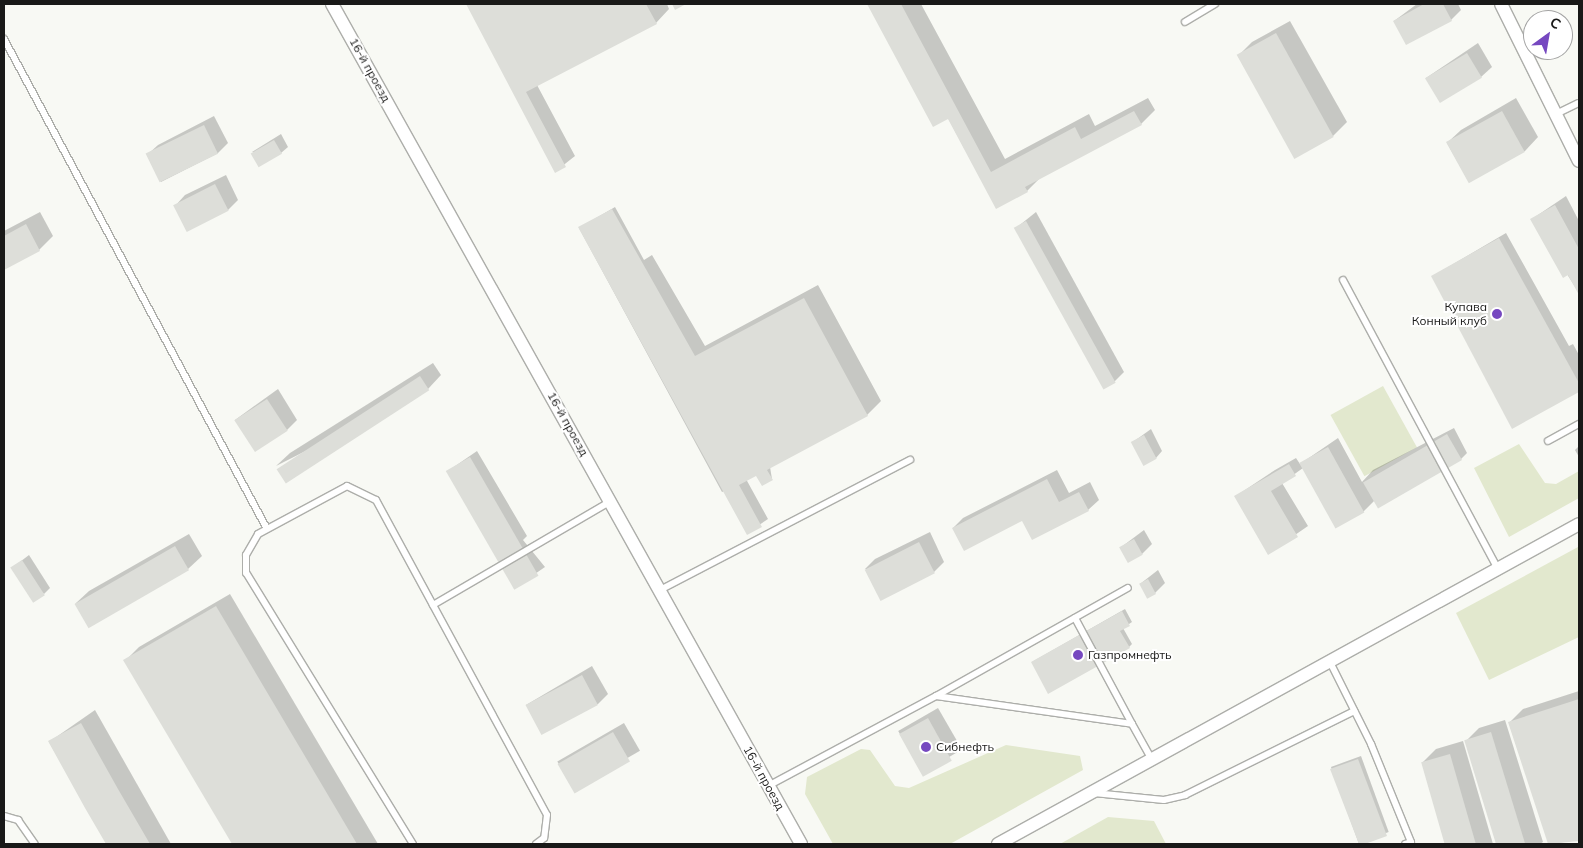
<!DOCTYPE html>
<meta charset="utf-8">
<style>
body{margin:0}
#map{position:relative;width:1583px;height:848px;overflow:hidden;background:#f8f9f4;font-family:Mulish,sans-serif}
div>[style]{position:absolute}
.green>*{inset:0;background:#e2e8ce;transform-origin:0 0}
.shadow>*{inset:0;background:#0003;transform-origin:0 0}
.building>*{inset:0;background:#ddded9;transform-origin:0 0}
.roads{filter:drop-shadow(1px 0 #adaeaa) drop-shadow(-1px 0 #adaeaa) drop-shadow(0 1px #adaeaa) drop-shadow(0 -1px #adaeaa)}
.service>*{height:6px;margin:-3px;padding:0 3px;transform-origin:3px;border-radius:3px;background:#fff}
.minor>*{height:12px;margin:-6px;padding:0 6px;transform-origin:6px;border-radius:6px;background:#fff}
.dots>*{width:14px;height:14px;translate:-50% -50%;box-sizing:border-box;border:2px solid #fff;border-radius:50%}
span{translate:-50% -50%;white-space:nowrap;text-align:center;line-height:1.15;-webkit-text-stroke:4px #fff;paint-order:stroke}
.street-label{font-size:12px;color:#191918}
.poi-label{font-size:12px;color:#191918}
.right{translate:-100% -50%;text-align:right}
.left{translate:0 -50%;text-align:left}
.frame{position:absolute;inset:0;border:5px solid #191918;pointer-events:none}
.north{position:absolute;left:1523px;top:10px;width:50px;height:50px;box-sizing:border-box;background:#fff;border:1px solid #a3a3a3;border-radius:50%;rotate:32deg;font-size:14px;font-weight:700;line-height:20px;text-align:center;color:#191918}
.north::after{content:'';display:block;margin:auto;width:18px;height:22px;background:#7648c0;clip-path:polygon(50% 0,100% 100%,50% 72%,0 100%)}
</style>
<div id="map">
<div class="green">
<div style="left:1383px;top:386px;width:70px;height:60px;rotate:61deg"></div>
<div style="clip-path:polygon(1519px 444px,1545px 483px,1556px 484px,1579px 471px,1579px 498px,1509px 537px,1474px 468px)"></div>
<div style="clip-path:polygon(1578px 547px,1579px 637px,1489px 680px,1456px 613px)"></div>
<div style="clip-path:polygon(1006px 745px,1080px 756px,1083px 770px,950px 844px,833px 844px,805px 794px,807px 777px,861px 749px,870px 750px,895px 786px,909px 788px)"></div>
<div style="clip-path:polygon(1108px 817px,1154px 821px,1166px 844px,1060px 844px)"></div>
</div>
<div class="shadow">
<div style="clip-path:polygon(467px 4px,667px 4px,669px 9px,656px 23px,537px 85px,575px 156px,556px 171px)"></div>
<div style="clip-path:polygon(869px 4px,921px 4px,1005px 159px,1089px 114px,1095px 126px,1148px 98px,1155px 110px,1141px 124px,1041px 177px,1027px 191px,996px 207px,948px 118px,934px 125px)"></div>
<div style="clip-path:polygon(1417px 4px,1458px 4px,1461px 10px,1451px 20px,1394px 21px)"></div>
<div style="clip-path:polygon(1290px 21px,1347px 122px,1333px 136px,1295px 157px,1238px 56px,1252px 42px)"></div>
<div style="clip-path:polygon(1478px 43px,1492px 67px,1481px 77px,1426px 78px)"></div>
<div style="clip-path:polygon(1516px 98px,1538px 137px,1525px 151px,1469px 182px,1447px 143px,1461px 130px)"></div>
<div style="clip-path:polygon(214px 116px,228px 143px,218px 153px,161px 182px,147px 155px,158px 145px)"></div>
<div style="clip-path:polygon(281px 134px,288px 147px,281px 153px,252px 152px)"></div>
<div style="clip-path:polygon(226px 175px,238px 200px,228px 210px,175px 206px,185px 195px)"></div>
<div style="clip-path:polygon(1566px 196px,1579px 221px,1579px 293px,1532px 219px)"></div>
<div style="clip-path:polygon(615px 207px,644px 260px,652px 255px,705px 346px,818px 285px,881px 401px,867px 415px,770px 467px,772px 479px,762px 484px,762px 472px,746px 479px,768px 519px,747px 533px,729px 489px,722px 492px,579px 228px)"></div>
<div style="clip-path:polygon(40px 212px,53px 236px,39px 250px,4px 269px,4px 231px)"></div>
<div style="clip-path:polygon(1036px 212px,1124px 372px,1114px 382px,1016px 228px)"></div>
<div style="clip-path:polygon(1506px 233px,1569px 346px,1573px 344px,1579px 355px,1579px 391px,1513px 427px,1433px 276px)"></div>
<div style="clip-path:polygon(433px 363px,441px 375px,428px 389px,276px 466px,290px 453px)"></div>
<div style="clip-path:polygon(278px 389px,297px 420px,287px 430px,235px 420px)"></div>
<div style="clip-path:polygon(1454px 428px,1467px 453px,1461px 459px,1374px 501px,1363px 512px,1303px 468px,1282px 483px,1308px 526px,1269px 553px,1236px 496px,1275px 470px,1296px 458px,1300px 464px,1338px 438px,1362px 482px,1373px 470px)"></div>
<div style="clip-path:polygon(1151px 429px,1162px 451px,1156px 458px,1133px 442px)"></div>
<div style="clip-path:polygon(1579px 446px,1579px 457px,1575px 450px)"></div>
<div style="clip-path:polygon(477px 451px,527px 536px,523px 540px,545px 567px,516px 587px,448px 471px)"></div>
<div style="clip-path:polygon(1057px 470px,1069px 493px,1090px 482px,1099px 500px,1088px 510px,953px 528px,963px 518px)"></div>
<div style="clip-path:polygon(1144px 530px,1152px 544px,1142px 554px,1120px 548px)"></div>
<div style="clip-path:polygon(930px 532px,944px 562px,934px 572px,865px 569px,875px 559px)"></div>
<div style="clip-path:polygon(189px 534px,202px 556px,188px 569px,75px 604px,89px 591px)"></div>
<div style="clip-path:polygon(29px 555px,50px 588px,44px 594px,12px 568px)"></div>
<div style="clip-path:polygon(1158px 570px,1165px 583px,1155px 593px,1140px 584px)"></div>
<div style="clip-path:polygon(230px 594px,378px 844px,234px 844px,125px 661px,139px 647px)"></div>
<div style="clip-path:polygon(1125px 609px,1132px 622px,1123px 628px,1132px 644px,1129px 647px,1032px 662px)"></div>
<div style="clip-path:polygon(592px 666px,608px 694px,598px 704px,526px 705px)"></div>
<div style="clip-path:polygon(1579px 691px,1579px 840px,1549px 844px,1509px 723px,1523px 709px)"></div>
<div style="left:938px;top:708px;width:48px;height:46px;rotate:60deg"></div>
<div style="clip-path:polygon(95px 710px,171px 844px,108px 844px,49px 742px)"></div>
<div style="clip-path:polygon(1505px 720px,1543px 842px,1540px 844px,1498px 844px,1466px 741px,1479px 728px)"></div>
<div style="left:624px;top:723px;width:32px;height:77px;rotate:60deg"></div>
<div style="clip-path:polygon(1463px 741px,1493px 844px,1446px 844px,1423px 762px,1436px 749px)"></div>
<div style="left:1361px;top:756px;width:81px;height:32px;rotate:70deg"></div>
</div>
<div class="building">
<div style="clip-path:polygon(466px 4px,646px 4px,657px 24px,526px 92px,566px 167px,555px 173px)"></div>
<div style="clip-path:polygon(672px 4px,686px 4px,675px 10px)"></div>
<div style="clip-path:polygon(867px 4px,901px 4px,991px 172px,1075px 127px,1081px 139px,1134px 111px,1142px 125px,1025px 187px,1028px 192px,996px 209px,948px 119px,933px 127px)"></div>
<div style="clip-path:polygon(1424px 4px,1443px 4px,1452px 21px,1406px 45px,1393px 21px)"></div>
<div style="left:1276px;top:33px;width:119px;height:45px;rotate:61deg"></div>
<div style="left:1467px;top:53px;width:29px;height:49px;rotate:59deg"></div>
<div style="left:1502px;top:111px;width:47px;height:64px;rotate:61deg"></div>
<div style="left:204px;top:125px;width:32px;height:65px;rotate:64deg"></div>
<div style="left:274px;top:140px;width:16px;height:27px;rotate:60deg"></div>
<div style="left:215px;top:184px;width:30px;height:47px;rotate:63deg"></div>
<div style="clip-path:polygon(1555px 205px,1579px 249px,1579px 295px,1568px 275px,1563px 278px,1530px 219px)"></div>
<div style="clip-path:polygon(612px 209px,695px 356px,804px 298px,868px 416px,767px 470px,773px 480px,762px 486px,756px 476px,739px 485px,762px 527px,747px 535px,578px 227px)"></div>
<div style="left:1026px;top:221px;width:185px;height:14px;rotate:61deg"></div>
<div style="clip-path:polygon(26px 224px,40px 251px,4px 270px,4px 236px)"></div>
<div style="clip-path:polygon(1499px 238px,1579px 383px,1579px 392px,1512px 429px,1431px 276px)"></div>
<div style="left:420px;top:376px;width:17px;height:171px;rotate:57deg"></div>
<div style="left:267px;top:399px;width:38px;height:39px;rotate:57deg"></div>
<div style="left:1447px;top:434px;width:30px;height:97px;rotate:60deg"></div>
<div style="left:1144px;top:435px;width:27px;height:15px;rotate:62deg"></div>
<div style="left:1328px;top:447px;width:75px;height:33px;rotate:61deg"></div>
<div style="left:470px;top:457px;width:137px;height:28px;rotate:60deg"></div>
<div style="clip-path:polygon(1289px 464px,1296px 476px,1271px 491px,1298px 537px,1268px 555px,1234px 496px)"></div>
<div style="clip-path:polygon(1047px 479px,1059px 502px,1079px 492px,1089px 511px,1032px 540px,1022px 521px,964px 551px,952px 528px)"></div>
<div style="left:1134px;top:539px;width:18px;height:17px;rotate:61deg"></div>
<div style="left:919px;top:542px;width:35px;height:61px;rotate:63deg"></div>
<div style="left:175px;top:546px;width:28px;height:116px;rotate:60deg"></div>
<div style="left:22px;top:560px;width:42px;height:14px;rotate:57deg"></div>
<div style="left:1148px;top:579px;width:17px;height:10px;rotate:62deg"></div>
<div style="clip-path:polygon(216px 606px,357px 844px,232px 844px,123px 660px)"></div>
<div style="clip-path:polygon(1122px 611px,1130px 626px,1120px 631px,1130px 648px,1048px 694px,1031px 662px)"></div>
<div style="left:582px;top:675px;width:34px;height:64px;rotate:62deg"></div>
<div style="clip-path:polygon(1579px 699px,1579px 841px,1548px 844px,1508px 722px)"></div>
<div style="left:928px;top:718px;width:49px;height:33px;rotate:61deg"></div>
<div style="clip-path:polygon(81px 723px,118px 789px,150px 844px,106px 844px,85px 808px,48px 741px)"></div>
<div style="left:613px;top:732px;width:34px;height:64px;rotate:60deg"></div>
<div style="left:1491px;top:732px;width:117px;height:28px;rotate:73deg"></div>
<div style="left:1450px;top:754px;width:94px;height:30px;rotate:74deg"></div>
<div style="clip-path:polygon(1358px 759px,1387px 836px,1365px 844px,1359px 844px,1330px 769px)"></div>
</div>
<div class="roads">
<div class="service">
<div style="left:1185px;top:22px;width:35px;rotate:-31deg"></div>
<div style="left:4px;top:39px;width:554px;rotate:61.77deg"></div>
<div style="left:1556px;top:114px;width:25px;rotate:-26deg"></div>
<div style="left:1343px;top:280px;width:328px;rotate:61.8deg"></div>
<div style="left:1548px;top:441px;width:35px;rotate:-29deg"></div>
<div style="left:660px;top:590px;width:282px;rotate:-27.5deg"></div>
<div style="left:433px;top:605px;width:206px;rotate:-30.3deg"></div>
<div style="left:1075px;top:618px;width:120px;rotate:61.7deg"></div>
<div style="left:1330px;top:662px;width:92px;rotate:63.4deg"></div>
<div style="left:1371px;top:744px;width:106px;rotate:67.8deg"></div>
<div style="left:1411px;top:842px;width:6px;rotate:162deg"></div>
<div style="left:936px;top:696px;width:220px;rotate:-29.4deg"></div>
<div style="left:768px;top:786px;width:191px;rotate:-28.2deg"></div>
<div style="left:936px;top:696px;width:198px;rotate:8.1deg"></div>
<div style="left:1132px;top:724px;width:41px;rotate:60.9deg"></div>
<div style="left:1094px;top:793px;width:70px;rotate:5.7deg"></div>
<div style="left:1164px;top:800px;width:22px;rotate:-13deg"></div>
<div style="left:1185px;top:795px;width:189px;rotate:-26.4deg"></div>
<div style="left:4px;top:816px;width:15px;rotate:16deg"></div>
<div style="left:18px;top:820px;width:29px;rotate:55deg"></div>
<div style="left:413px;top:844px;width:318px;rotate:-121.6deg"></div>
<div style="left:246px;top:573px;width:18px;rotate:-90deg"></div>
<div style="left:246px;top:555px;width:24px;rotate:-60deg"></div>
<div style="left:258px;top:534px;width:101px;rotate:-28.3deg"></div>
<div style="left:347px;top:486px;width:32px;rotate:26deg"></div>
<div style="left:376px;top:500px;width:358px;rotate:61.5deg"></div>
<div style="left:547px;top:815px;width:23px;rotate:97deg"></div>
<div style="left:544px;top:838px;width:10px;rotate:143deg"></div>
</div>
<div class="minor">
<div style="left:332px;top:4px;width:962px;rotate:60.82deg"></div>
<div style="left:1501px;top:4px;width:175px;rotate:63.6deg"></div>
<div style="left:998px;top:844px;width:663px;rotate:-28.84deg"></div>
</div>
</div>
<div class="dots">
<div style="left:1497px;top:314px;background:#7648c0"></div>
<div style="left:1078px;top:655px;background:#7648c0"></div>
<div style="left:926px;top:747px;background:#7648c0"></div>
</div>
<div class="street-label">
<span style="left:370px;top:70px;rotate:61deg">16-й проезд</span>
<span style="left:568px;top:424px;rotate:61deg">16-й проезд</span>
<span style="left:764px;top:778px;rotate:61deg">16-й проезд</span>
</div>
<div class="poi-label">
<span class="right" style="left:1487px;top:314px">Купава<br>Конный клуб</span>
<span class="left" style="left:1088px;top:655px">Газпромнефть</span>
<span class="left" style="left:936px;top:747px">Сибнефть</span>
</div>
<div class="frame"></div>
<div class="north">С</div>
</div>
